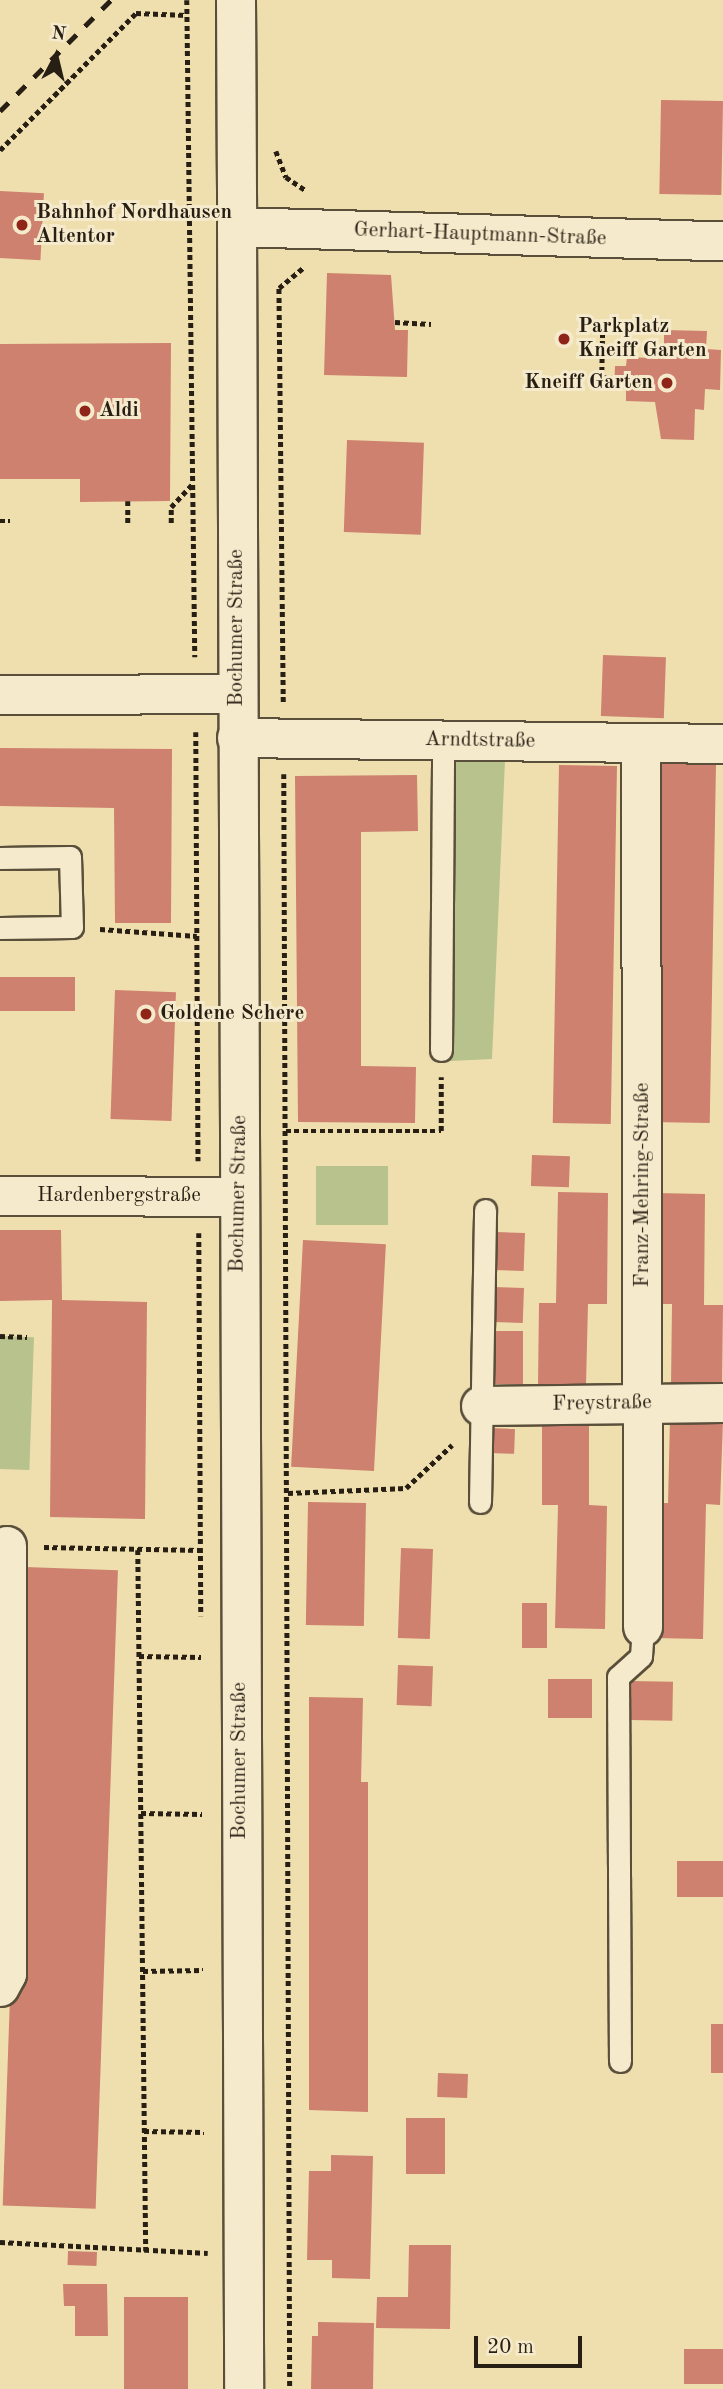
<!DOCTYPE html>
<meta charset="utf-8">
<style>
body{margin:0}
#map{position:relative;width:723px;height:2389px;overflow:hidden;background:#efdfaf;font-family:"Old Standard TT",serif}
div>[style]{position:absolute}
.green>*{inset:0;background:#b7c28c;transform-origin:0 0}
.building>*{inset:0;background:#ce816e;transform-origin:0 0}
.path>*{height:4.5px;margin-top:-2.25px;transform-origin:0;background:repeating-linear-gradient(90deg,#281f14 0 5px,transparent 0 8.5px)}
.roads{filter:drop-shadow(2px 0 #5a4f3b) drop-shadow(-2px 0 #5a4f3b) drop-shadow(0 2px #5a4f3b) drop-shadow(0 -2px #5a4f3b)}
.lane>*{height:21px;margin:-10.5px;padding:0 10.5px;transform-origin:10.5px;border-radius:10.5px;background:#f5eacb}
.street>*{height:38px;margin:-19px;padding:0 19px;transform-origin:19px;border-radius:19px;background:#f5eacb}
.secondary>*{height:38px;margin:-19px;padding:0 19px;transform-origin:19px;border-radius:19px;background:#f5eacb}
.rail>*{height:5px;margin-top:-2.5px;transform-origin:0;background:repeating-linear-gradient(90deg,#281f14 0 12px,transparent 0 24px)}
.dots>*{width:19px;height:19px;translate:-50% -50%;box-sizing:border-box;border:4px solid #f5eacb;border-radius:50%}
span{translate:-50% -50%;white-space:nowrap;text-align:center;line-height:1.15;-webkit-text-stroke:6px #f5eacb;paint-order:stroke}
.poi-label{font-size:21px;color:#281f14;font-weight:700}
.left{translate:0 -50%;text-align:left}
.right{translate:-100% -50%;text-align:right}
.street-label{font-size:21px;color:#281f14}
.north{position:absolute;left:21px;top:21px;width:70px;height:70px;-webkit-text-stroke:5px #f5eacb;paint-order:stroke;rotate:7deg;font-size:19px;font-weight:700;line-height:28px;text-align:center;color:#281f14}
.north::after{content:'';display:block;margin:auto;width:24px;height:32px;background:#281f14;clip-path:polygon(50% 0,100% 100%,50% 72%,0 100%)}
.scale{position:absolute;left:474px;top:2336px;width:108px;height:32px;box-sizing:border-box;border:4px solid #281f14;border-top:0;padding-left:9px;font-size:21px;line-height:24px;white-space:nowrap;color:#281f14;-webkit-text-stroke:5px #f5eacb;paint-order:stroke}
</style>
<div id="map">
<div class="green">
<div style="clip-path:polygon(449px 759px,505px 760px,492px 1059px,450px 1061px)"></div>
<div style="left:316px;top:1166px;width:72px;height:59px"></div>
<div style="left:0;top:1336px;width:34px;height:133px;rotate:2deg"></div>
</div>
<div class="building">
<div style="left:661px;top:100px;width:62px;height:94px;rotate:1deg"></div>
<div style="left:0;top:191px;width:44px;height:67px;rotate:3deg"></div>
<div style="clip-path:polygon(327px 273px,391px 275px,395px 330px,408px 330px,407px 377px,324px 375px)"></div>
<div style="clip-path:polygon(664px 330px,707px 331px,706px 349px,721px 350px,720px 390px,705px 389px,704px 410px,695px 409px,694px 440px,661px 439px,655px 402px,626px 401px,626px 389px,614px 389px,615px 366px,626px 366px,627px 357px,651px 358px,664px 351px)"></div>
<div style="clip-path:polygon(171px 343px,170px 501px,80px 502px,80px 479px,0 479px,0 344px)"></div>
<div style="left:347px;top:440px;width:77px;height:92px;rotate:2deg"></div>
<div style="left:603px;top:655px;width:63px;height:61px;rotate:2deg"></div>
<div style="clip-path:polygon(0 748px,172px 749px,171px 923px,115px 923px,114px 808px,0 806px)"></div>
<div style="left:655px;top:763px;width:61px;height:359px;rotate:1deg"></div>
<div style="left:559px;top:765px;width:58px;height:358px;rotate:1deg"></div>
<div style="clip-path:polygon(417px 775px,418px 831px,361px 832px,361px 1066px,416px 1067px,415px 1123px,298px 1122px,295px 776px)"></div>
<div style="left:0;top:977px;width:75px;height:34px"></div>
<div style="left:115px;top:990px;width:61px;height:129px;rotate:2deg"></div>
<div style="left:532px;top:1155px;width:38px;height:31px;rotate:2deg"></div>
<div style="clip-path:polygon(558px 1192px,608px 1193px,607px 1304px,588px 1304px,586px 1385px,538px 1384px,539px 1303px,556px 1303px)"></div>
<div style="clip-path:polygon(656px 1193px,705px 1194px,704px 1305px,723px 1305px,722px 1387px,671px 1386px,672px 1304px,656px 1304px)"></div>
<div style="clip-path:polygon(0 1230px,61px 1230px,62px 1300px,147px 1302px,145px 1519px,50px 1517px,52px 1300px,0 1301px)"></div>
<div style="left:496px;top:1232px;width:29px;height:38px;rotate:2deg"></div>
<div style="left:303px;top:1240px;width:83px;height:227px;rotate:3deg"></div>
<div style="left:493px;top:1287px;width:31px;height:35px;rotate:2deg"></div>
<div style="left:490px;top:1331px;width:33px;height:53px"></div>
<div style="clip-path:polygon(670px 1419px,723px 1420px,720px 1505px,706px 1504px,703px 1639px,654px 1638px,657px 1503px,668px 1503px)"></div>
<div style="clip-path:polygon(542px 1421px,589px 1421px,589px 1505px,607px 1506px,605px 1629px,555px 1628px,558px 1505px,542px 1505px)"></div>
<div style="left:490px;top:1428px;width:25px;height:25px;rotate:2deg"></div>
<div style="left:308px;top:1502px;width:58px;height:123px;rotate:1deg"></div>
<div style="left:401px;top:1548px;width:32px;height:90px;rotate:2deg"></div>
<div style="left:25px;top:1567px;width:93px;height:639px;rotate:2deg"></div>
<div style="left:522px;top:1603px;width:25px;height:45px"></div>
<div style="left:398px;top:1665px;width:35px;height:40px;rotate:2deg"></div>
<div style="left:548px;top:1679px;width:44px;height:39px"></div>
<div style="left:631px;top:1681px;width:42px;height:39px;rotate:1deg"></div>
<div style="clip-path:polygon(309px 1697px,363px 1698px,361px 1782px,368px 1782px,368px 2112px,309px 2110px)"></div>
<div style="left:723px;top:1861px;width:36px;height:46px;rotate:90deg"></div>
<div style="left:711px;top:2024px;width:12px;height:49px"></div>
<div style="left:438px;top:2073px;width:30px;height:24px;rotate:2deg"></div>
<div style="left:406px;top:2118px;width:39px;height:56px"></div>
<div style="clip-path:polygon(331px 2155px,373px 2156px,370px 2279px,332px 2278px,332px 2260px,307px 2260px,309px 2171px,331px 2171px)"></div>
<div style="clip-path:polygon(409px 2245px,451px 2245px,450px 2329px,376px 2328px,377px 2297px,408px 2297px)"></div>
<div style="left:68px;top:2251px;width:29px;height:14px;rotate:2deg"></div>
<div style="clip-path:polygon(63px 2284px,107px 2284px,108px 2336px,75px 2336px,75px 2306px,64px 2306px)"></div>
<div style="left:124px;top:2297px;width:64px;height:92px"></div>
<div style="clip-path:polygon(318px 2322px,374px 2323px,373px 2389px,311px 2389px,312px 2336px,318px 2336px)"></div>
<div style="left:723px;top:2349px;width:35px;height:39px;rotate:90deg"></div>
</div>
<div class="path">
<div style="left:187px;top:0;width:657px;rotate:89.3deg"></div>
<div style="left:0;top:150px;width:193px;rotate:-45.2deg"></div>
<div style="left:136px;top:13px;width:51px;rotate:2.2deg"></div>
<div style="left:276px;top:151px;width:28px;rotate:69deg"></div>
<div style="left:286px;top:177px;width:23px;rotate:34deg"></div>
<div style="left:395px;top:322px;width:36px;rotate:3deg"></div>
<div style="left:603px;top:324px;width:53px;rotate:91.1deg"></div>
<div style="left:602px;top:377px;width:12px;rotate:5deg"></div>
<div style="left:128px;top:501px;width:22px;rotate:90deg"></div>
<div style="left:0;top:521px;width:10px"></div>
<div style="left:171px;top:523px;width:16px;rotate:-90deg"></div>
<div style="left:171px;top:507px;width:33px;rotate:-47deg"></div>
<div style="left:283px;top:702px;width:414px;rotate:-90.6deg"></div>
<div style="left:279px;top:288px;width:33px;rotate:-40deg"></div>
<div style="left:196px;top:732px;width:429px;rotate:89.7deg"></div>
<div style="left:284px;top:774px;width:1615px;rotate:89.79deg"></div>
<div style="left:100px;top:929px;width:97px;rotate:4.1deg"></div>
<div style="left:286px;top:1131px;width:155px"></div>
<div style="left:441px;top:1131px;width:54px;rotate:-90deg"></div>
<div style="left:199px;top:1233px;width:383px;rotate:89.7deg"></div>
<div style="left:0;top:1336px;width:27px;rotate:2deg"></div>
<div style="left:288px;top:1493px;width:118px;rotate:-2.4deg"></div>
<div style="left:406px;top:1488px;width:63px;rotate:-43.1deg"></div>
<div style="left:44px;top:1547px;width:156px;rotate:1.1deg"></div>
<div style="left:138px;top:1550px;width:701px;rotate:89.35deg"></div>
<div style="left:139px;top:1656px;width:62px;rotate:0.9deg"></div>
<div style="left:141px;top:1813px;width:61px;rotate:0.9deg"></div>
<div style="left:143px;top:1971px;width:60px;rotate:-1deg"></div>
<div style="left:144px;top:2131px;width:60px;rotate:1deg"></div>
<div style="left:0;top:2242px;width:208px;rotate:3deg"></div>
</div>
<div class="roads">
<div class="lane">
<div style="left:0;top:858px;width:70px;rotate:-0.8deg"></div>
<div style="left:70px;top:857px;width:70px;rotate:88.4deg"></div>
<div style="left:72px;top:927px;width:72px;rotate:179.2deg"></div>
<div style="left:441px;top:1050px;width:309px;rotate:-89.6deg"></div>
<div style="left:480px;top:1502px;width:292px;rotate:-89deg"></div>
<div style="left:620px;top:2061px;width:384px;rotate:-90.3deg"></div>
<div style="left:618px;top:1677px;width:31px;rotate:-42deg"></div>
<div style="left:641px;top:1656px;width:29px;rotate:-86deg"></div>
</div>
<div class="street">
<div style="left:237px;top:227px;width:2162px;rotate:89.81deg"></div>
<div style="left:0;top:695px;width:237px;rotate:-0.2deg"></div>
<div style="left:237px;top:738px;width:486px;rotate:0.7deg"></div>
<div style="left:641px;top:743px;width:884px;rotate:89.87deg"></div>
<div style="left:0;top:1196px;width:238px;rotate:0.2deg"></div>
<div style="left:481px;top:1406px;width:242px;rotate:-0.7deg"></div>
<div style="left:0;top:1987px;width:15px;rotate:-62deg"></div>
<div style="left:7px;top:1974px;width:428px;rotate:-90deg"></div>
</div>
<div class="secondary">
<div style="left:236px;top:0;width:227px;rotate:89.7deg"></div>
<div style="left:237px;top:227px;width:486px;rotate:1.7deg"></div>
</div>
</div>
<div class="rail">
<div style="left:0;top:111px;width:157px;rotate:-45deg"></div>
</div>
<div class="dots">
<div style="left:22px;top:225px;background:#8f2418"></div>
<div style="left:564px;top:339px;background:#8f2418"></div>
<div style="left:667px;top:383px;background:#8f2418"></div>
<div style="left:85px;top:411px;background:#8f2418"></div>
<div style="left:146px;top:1014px;background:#8f2418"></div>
</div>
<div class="poi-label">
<span class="left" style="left:36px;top:225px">Bahnhof Nordhausen<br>Altentor</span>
<span class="left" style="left:578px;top:339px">Parkplatz<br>Kneiff Garten</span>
<span class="right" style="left:653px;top:383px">Kneiff Garten</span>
<span class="left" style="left:99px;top:411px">Aldi</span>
<span class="left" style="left:160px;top:1014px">Goldene Schere</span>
</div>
<div class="street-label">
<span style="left:480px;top:235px;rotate:2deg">Gerhart-Hauptmann-Straße</span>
<span style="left:237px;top:628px;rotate:-90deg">Bochumer Straße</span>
<span style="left:480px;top:741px;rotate:1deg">Arndtstraße</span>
<span style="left:643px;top:1185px;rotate:-90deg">Franz-Mehring-Straße</span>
<span style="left:239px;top:1194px;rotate:-89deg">Bochumer Straße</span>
<span style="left:119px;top:1196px">Hardenbergstraße</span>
<span style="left:602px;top:1404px;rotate:-1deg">Freystraße</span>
<span style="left:240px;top:1761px;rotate:-90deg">Bochumer Straße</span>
</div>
<div class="north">N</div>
<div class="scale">20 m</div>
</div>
